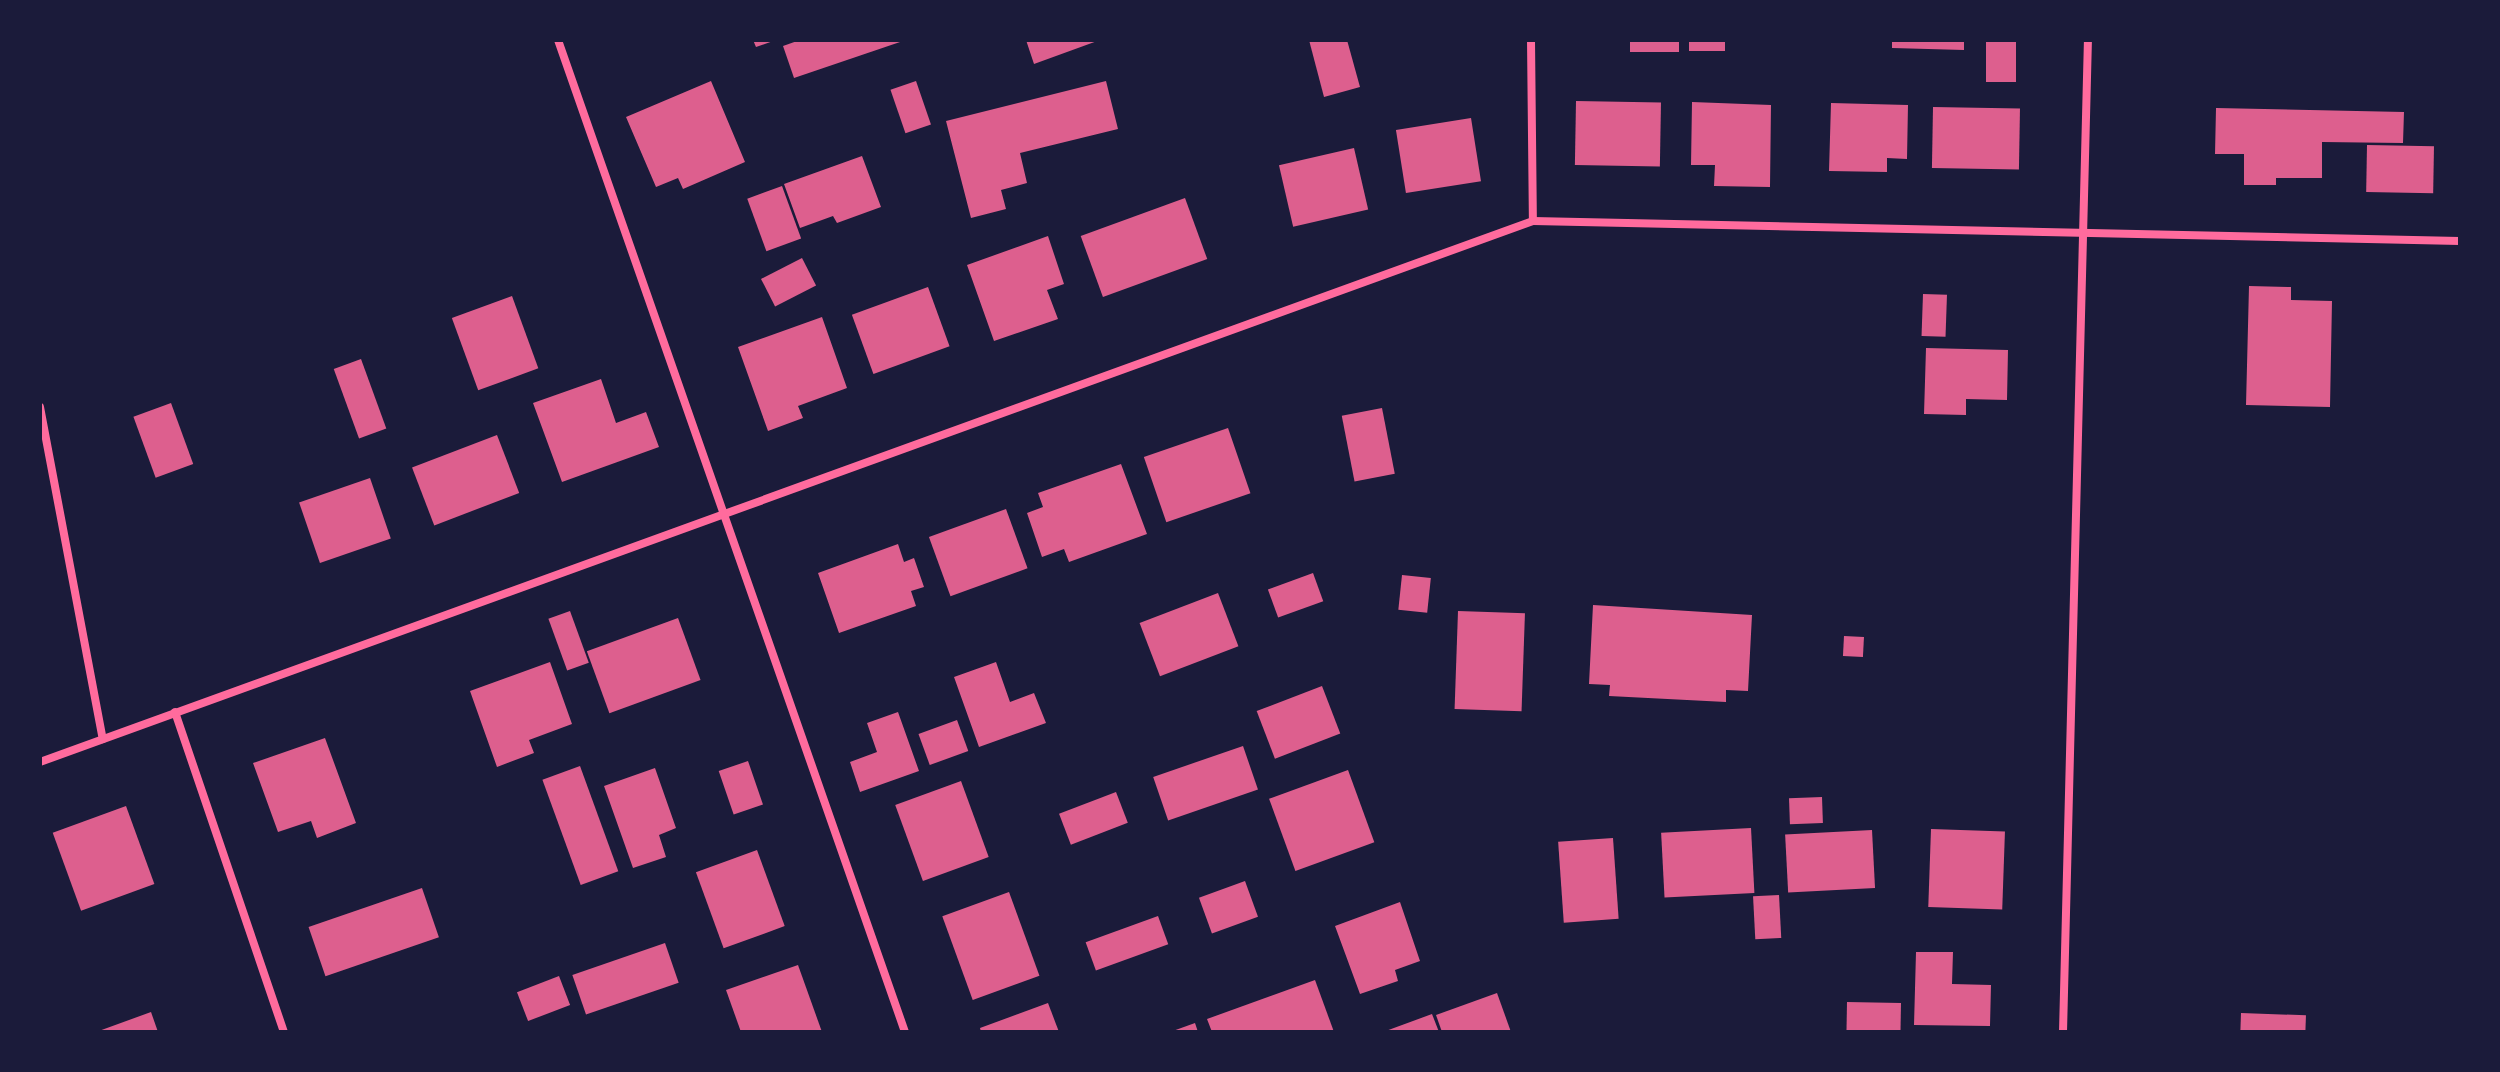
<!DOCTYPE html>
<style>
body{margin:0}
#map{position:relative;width:2500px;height:1072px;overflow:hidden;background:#1b1b3a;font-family:"Open Sans",sans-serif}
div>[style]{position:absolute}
.building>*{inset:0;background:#dd5f8e;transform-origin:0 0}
.minor>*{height:8px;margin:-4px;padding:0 4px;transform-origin:4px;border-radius:4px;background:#ff6b9d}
span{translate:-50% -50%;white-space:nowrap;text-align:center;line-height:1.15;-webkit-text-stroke:8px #1b1b3a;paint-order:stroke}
.frame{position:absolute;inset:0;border:42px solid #1b1b3a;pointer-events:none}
</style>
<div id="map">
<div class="building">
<div style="clip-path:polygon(753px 40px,776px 40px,756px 47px)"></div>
<div style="clip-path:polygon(800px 40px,903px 40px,903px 41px,794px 78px,783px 46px)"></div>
<div style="clip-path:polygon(1026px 40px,1100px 40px,1034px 64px)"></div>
<div style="clip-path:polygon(1309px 40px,1347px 40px,1360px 87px,1324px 97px)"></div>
<div style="left:1630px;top:40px;width:49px;height:12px"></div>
<div style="left:1689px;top:40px;width:36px;height:11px"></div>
<div style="clip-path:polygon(1892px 40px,1964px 40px,1964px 50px,1892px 48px)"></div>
<div style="left:1986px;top:40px;width:30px;height:42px"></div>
<div style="clip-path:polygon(711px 81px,745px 162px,683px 189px,678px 178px,656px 187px,626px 117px)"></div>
<div style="left:916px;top:81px;width:46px;height:27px;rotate:71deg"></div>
<div style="clip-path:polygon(1106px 81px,1118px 129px,1020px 153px,1027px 183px,1001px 190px,1006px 209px,971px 218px,946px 121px)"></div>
<div style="left:1576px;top:101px;width:85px;height:64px;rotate:1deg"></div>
<div style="clip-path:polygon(1692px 102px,1771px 105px,1770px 187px,1714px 186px,1715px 165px,1691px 165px)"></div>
<div style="clip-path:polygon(1831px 103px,1908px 105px,1907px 159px,1887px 158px,1887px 172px,1829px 171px)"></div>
<div style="left:1933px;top:107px;width:87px;height:61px;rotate:1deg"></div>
<div style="clip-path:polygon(2216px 108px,2404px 112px,2403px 143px,2322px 142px,2322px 178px,2276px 178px,2276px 185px,2244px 185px,2244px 154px,2215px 154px)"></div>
<div style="left:1471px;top:118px;width:64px;height:76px;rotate:81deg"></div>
<div style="left:2367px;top:145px;width:67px;height:47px;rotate:1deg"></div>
<div style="left:1354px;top:148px;width:63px;height:77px;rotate:77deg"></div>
<div style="clip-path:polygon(862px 156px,881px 207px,837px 223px,833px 216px,800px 228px,784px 184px)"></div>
<div style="left:782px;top:186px;width:56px;height:37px;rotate:70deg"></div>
<div style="left:1185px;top:198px;width:65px;height:111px;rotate:70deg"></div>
<div style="clip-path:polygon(1048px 236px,1064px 284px,1047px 290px,1058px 319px,994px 341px,967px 265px)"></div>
<div style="left:802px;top:258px;width:31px;height:46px;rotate:63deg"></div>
<div style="clip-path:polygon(2249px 286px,2291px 287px,2291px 300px,2332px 301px,2330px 407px,2246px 405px)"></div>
<div style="left:928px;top:287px;width:63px;height:81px;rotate:70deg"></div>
<div style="left:1923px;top:294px;width:24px;height:42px;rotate:2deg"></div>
<div style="left:512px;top:296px;width:77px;height:64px;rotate:70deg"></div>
<div style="clip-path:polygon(822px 317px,847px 388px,798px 406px,803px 418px,768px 431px,738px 347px)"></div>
<div style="clip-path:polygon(1926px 348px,2008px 350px,2007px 400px,1966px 399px,1966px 415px,1924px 414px)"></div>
<div style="left:361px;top:359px;width:74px;height:29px;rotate:70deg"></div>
<div style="clip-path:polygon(601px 379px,616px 423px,646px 412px,659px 447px,562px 482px,533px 403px)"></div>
<div style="left:171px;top:403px;width:65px;height:40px;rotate:70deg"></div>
<div style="left:1382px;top:408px;width:67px;height:41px;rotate:79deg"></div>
<div style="left:1228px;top:428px;width:69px;height:89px;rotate:71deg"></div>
<div style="left:497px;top:435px;width:62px;height:91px;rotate:69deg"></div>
<div style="clip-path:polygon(1121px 464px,1147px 534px,1069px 562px,1064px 549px,1042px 557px,1027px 513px,1043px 507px,1038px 493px)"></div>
<div style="left:370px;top:478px;width:64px;height:75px;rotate:71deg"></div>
<div style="left:1006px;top:509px;width:63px;height:82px;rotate:70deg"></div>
<div style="clip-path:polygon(898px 544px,904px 562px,914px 558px,924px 587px,911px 591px,916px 606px,839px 633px,818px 573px)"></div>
<div style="left:1313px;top:573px;width:30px;height:48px;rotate:70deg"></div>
<div style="left:1402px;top:575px;width:29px;height:35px;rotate:6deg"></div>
<div style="left:1218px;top:593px;width:57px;height:84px;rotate:69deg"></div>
<div style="clip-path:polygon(1593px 605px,1752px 615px,1748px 691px,1726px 690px,1726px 702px,1609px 696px,1610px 685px,1589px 684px)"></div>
<div style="left:570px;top:611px;width:55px;height:23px;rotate:70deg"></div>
<div style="left:1458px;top:611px;width:67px;height:98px;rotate:2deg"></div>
<div style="left:678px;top:618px;width:66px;height:97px;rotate:70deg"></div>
<div style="left:1844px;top:636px;width:20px;height:20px;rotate:3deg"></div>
<div style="clip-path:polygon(550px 662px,572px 724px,529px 740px,534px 753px,497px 767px,470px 691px)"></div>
<div style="clip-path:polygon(996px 662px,1010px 702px,1034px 693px,1046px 723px,979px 747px,954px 677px)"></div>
<div style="left:1322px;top:686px;width:51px;height:70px;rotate:69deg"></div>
<div style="clip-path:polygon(898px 712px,919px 771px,860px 792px,850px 762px,877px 752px,867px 723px)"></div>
<div style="left:957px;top:720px;width:33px;height:41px;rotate:70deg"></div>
<div style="clip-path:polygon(325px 738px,356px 823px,317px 838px,311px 821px,278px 832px,253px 763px)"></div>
<div style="left:1243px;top:746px;width:46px;height:95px;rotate:71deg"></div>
<div style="left:748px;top:761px;width:46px;height:31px;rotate:71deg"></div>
<div style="left:580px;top:766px;width:112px;height:40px;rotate:70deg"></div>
<div style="clip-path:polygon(655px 768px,676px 828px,659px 835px,666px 857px,633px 868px,604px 786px)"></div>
<div style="left:1348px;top:770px;width:77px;height:84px;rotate:70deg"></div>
<div style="left:961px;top:781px;width:81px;height:70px;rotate:70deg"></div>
<div style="left:1116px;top:792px;width:33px;height:61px;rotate:69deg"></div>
<div style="left:1822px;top:797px;width:26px;height:33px;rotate:88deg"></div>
<div style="left:126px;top:806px;width:83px;height:78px;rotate:70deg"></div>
<div style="left:1751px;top:828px;width:65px;height:90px;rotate:87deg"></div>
<div style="left:1931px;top:829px;width:74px;height:78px;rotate:2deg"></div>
<div style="left:1872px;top:830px;width:58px;height:87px;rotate:87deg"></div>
<div style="left:1613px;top:838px;width:81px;height:55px;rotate:86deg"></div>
<div style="left:757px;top:850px;width:81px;height:65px;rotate:70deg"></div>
<div style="left:1245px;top:881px;width:38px;height:49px;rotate:70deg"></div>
<div style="left:422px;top:888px;width:52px;height:120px;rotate:71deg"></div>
<div style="left:1009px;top:892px;width:89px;height:71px;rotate:70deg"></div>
<div style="left:1779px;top:895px;width:43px;height:26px;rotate:87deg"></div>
<div style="clip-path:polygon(1400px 902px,1420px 961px,1395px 970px,1398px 981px,1360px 994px,1335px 926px)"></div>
<div style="left:1158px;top:916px;width:30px;height:77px;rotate:70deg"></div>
<div style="left:665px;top:943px;width:42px;height:98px;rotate:71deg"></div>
<div style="clip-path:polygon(1916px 952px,1953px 952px,1952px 984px,1991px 985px,1990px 1026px,1914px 1025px)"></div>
<div style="clip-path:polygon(798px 965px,822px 1032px,741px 1032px,726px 990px)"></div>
<div style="left:559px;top:976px;width:31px;height:45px;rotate:69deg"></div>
<div style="clip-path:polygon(1315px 980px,1334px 1032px,1212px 1032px,1207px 1019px)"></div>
<div style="clip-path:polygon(1497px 993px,1511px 1032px,1442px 1032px,1436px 1015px)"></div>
<div style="left:1847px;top:1002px;width:54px;height:28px;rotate:1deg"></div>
<div style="clip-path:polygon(1048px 1003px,1059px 1032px,981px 1032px,980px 1028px)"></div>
<div style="clip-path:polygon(151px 1012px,158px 1032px,96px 1032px)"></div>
<div style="left:2241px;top:1013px;width:65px;height:19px;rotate:2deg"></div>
<div style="clip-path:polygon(1432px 1014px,1439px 1032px,1383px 1032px)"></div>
<div style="clip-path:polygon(1195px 1023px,1198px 1032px,1170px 1032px)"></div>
</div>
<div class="minor">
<div style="left:558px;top:40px;width:1051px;rotate:70.72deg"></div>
<div style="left:1531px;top:40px;width:181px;rotate:89.4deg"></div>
<div style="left:40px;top:407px;width:338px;rotate:79.3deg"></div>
<div style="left:175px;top:712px;width:338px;rotate:71.2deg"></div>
<div style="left:40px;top:762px;width:1588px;rotate:-19.92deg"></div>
<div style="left:1533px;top:221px;width:927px;rotate:1.24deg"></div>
<div style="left:2063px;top:1032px;width:992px;rotate:-88.56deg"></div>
</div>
<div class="frame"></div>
</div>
